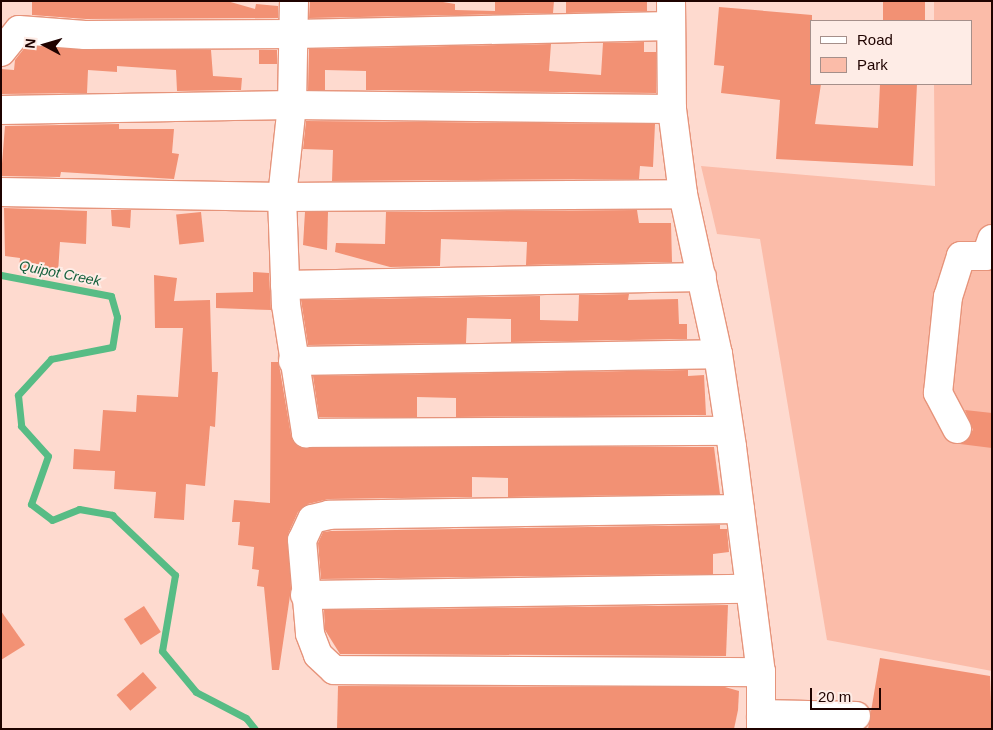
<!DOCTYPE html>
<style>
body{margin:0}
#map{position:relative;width:993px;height:730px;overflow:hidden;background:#fedacf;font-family:Helvetica,sans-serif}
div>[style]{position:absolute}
.green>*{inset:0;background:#fbbca9}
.stream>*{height:7px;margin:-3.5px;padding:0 3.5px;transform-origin:3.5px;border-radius:3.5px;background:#57bc85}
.building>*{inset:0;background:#f29174;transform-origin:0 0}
.roads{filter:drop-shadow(1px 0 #e6947b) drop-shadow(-1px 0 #e6947b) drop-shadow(0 1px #e6947b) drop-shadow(0 -1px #e6947b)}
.minor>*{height:28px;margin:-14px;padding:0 14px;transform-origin:14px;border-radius:14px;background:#fff}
span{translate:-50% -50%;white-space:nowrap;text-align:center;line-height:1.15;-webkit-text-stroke:4px #feece6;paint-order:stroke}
.water-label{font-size:14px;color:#14603c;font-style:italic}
.frame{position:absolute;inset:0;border:2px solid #1f0300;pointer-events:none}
.legend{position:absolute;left:810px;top:20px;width:162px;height:65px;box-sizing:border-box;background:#feece6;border:1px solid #a58f8a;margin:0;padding:6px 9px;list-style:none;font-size:15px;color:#1f0300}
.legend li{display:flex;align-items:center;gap:10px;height:25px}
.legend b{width:25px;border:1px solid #a58f8a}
.north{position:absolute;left:20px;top:20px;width:50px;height:50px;-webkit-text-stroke:4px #feece6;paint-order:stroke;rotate:276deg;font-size:14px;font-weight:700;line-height:20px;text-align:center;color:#1f0300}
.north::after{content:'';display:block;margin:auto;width:18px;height:22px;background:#1f0300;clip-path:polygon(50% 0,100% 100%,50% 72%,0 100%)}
.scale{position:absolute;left:810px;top:688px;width:71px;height:22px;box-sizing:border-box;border:2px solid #1f0300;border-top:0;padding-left:6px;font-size:15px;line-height:18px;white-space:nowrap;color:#1f0300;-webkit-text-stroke:4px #feece6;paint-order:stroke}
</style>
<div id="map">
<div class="green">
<div style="clip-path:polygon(934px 1px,992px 1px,992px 671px,827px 640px,760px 239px,717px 234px,701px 166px,935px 186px,934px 84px,972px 84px,972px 21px,934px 21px)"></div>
</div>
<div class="stream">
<div style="left:1px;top:275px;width:112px;rotate:10.8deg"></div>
<div style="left:111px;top:296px;width:22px;rotate:74deg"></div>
<div style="left:117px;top:317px;width:30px;rotate:99deg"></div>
<div style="left:112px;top:347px;width:62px;rotate:168.9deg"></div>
<div style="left:51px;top:359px;width:49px;rotate:132.5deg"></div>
<div style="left:18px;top:395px;width:31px;rotate:84deg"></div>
<div style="left:21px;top:426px;width:40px;rotate:48deg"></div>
<div style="left:48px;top:456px;width:51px;rotate:109.5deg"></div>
<div style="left:31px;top:504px;width:26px;rotate:37deg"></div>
<div style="left:52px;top:520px;width:29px;rotate:-22deg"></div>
<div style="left:79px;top:509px;width:34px;rotate:10deg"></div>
<div style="left:112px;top:515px;width:87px;rotate:43.6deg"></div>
<div style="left:175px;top:575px;width:77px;rotate:99.7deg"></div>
<div style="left:162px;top:651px;width:53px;rotate:50.3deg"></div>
<div style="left:196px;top:692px;width:56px;rotate:27.5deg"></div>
<div style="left:246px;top:718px;width:14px;rotate:51deg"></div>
</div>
<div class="building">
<div style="clip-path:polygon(32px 1px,227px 1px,255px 9px,256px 4px,278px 6px,278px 18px,86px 19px,32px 15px)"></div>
<div style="clip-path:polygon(310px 1px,437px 1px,455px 4px,455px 10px,495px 11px,495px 1px,554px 1px,553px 13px,309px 18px)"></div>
<div style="clip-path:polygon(566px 1px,647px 1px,647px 11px,566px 13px)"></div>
<div style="left:883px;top:1px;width:42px;height:20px"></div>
<div style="clip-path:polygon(719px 7px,812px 15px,812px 84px,821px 84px,815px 124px,878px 128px,880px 84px,917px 84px,913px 166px,776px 159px,780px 100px,721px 93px,724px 66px,714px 65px)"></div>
<div style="clip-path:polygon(644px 42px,644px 52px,656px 52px,656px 93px,366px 90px,366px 71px,325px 70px,325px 90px,308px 90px,309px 49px,551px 44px,549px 71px,601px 75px,603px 43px)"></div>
<div style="clip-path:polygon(26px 46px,211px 50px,213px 76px,242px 78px,241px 90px,177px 91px,176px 70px,117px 66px,117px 72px,88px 70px,87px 93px,1px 94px,1px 69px,14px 70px,15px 60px)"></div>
<div style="left:259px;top:50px;width:18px;height:14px"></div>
<div style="clip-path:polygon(306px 121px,655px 124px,653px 167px,640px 166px,639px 179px,332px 181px,333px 150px,303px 149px)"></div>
<div style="clip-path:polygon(119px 124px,119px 129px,174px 129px,172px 153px,179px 154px,174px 179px,61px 172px,60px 177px,1px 176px,5px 126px)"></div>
<div style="clip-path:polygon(4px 208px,87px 211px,86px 244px,60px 242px,58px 273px,19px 269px,20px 258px,5px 256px)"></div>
<div style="clip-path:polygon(111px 210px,131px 210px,130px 228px,112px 226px)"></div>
<div style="clip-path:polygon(637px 210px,639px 223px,671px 223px,672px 262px,526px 265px,527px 242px,441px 239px,440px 266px,390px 267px,335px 252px,336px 243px,385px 244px,386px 212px)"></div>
<div style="left:201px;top:212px;width:30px;height:25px;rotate:84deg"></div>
<div style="clip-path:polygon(305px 212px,328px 212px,327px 250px,303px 245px)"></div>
<div style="clip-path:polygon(253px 272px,269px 273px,271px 310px,216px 308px,216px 293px,253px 292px)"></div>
<div style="clip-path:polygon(154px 275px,177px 278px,174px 301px,210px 300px,212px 372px,218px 372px,215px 427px,210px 426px,205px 486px,186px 484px,184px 520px,154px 518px,156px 492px,114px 489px,115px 471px,73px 469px,74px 449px,100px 451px,103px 410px,136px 412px,137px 395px,178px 397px,183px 328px,155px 328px)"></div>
<div style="clip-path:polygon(629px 294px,628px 300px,678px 299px,679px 324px,687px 324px,687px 339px,511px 342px,511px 319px,467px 318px,466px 343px,308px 345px,301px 300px,540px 296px,540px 320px,578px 321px,579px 295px)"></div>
<div style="clip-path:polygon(271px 362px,278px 362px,280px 370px,291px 435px,299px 447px,714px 447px,720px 494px,508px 497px,508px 478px,472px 477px,472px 497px,329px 499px,308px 504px,298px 512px,288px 534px,291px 589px,279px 670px,272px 670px,264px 587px,257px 586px,259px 570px,252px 569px,254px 547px,238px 545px,240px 522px,232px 522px,234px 500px,270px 503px)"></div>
<div style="clip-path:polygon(688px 370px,688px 376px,704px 375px,706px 415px,456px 417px,456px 398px,417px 397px,417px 417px,319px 417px,313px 376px)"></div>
<div style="clip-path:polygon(965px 410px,992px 413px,992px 448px,960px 444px,973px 430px)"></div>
<div style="clip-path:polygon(720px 525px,720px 529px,727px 529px,729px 552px,713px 554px,713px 574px,321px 579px,318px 543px,323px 532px,331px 531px)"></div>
<div style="clip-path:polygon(728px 605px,726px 656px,340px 654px,325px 630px,324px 610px)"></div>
<div style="left:144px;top:606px;width:31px;height:24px;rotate:57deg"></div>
<div style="clip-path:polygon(1px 611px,25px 645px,1px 660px)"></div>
<div style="clip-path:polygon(880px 658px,990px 676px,992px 729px,868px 729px)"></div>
<div style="left:143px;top:672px;width:21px;height:35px;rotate:49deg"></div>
<div style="clip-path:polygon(338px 686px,725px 687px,739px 691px,738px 710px,734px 729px,337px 729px)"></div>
</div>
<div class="roads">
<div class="minor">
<div style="left:294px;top:1px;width:104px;rotate:91.1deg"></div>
<div style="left:292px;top:105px;width:93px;rotate:96.2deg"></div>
<div style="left:282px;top:197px;width:108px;rotate:87.9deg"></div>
<div style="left:286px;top:305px;width:130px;rotate:81.1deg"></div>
<div style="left:306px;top:433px;width:422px;rotate:-0.3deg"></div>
<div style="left:671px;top:1px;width:108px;rotate:89.5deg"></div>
<div style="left:672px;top:109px;width:86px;rotate:82.6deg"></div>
<div style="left:683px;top:194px;width:164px;rotate:77.7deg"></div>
<div style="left:718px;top:354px;width:94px;rotate:81.4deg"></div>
<div style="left:732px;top:447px;width:227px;rotate:82.7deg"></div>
<div style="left:761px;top:672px;width:57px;rotate:90deg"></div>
<div style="left:1px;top:52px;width:28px;rotate:-51deg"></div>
<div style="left:19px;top:30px;width:66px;rotate:4.3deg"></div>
<div style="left:85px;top:35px;width:209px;rotate:-0.3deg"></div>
<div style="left:294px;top:34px;width:377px;rotate:-1.2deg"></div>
<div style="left:1px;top:110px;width:291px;rotate:-1deg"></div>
<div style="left:292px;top:105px;width:380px;rotate:0.6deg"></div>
<div style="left:1px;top:192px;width:281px;rotate:1deg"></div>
<div style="left:282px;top:197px;width:401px;rotate:-0.4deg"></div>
<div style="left:285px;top:285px;width:417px;rotate:-1.1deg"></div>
<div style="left:293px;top:361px;width:425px;rotate:-0.9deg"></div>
<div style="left:957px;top:429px;width:41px;rotate:-117.8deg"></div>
<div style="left:938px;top:393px;width:97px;rotate:-84.1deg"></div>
<div style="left:948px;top:297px;width:43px;rotate:-72.4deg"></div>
<div style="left:961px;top:256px;width:25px"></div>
<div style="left:986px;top:256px;width:18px;rotate:-71deg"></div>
<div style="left:740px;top:509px;width:411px;rotate:179.2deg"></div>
<div style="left:329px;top:515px;width:17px;rotate:167deg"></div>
<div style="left:312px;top:519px;width:23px;rotate:115deg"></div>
<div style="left:302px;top:540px;width:94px;rotate:85.1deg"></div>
<div style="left:310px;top:634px;width:22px;rotate:69deg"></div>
<div style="left:318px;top:655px;width:22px;rotate:43deg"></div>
<div style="left:334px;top:670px;width:427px;rotate:0.3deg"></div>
<div style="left:305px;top:595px;width:444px;rotate:-0.8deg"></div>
<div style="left:761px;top:714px;width:95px;rotate:1.2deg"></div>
</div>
</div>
<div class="water-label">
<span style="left:60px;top:273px;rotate:11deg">Quipot Creek</span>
</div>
<div class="frame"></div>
<ul class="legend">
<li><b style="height:6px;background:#fff"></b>Road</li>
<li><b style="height:14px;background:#fbbca9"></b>Park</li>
</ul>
<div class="north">N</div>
<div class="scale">20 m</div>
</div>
